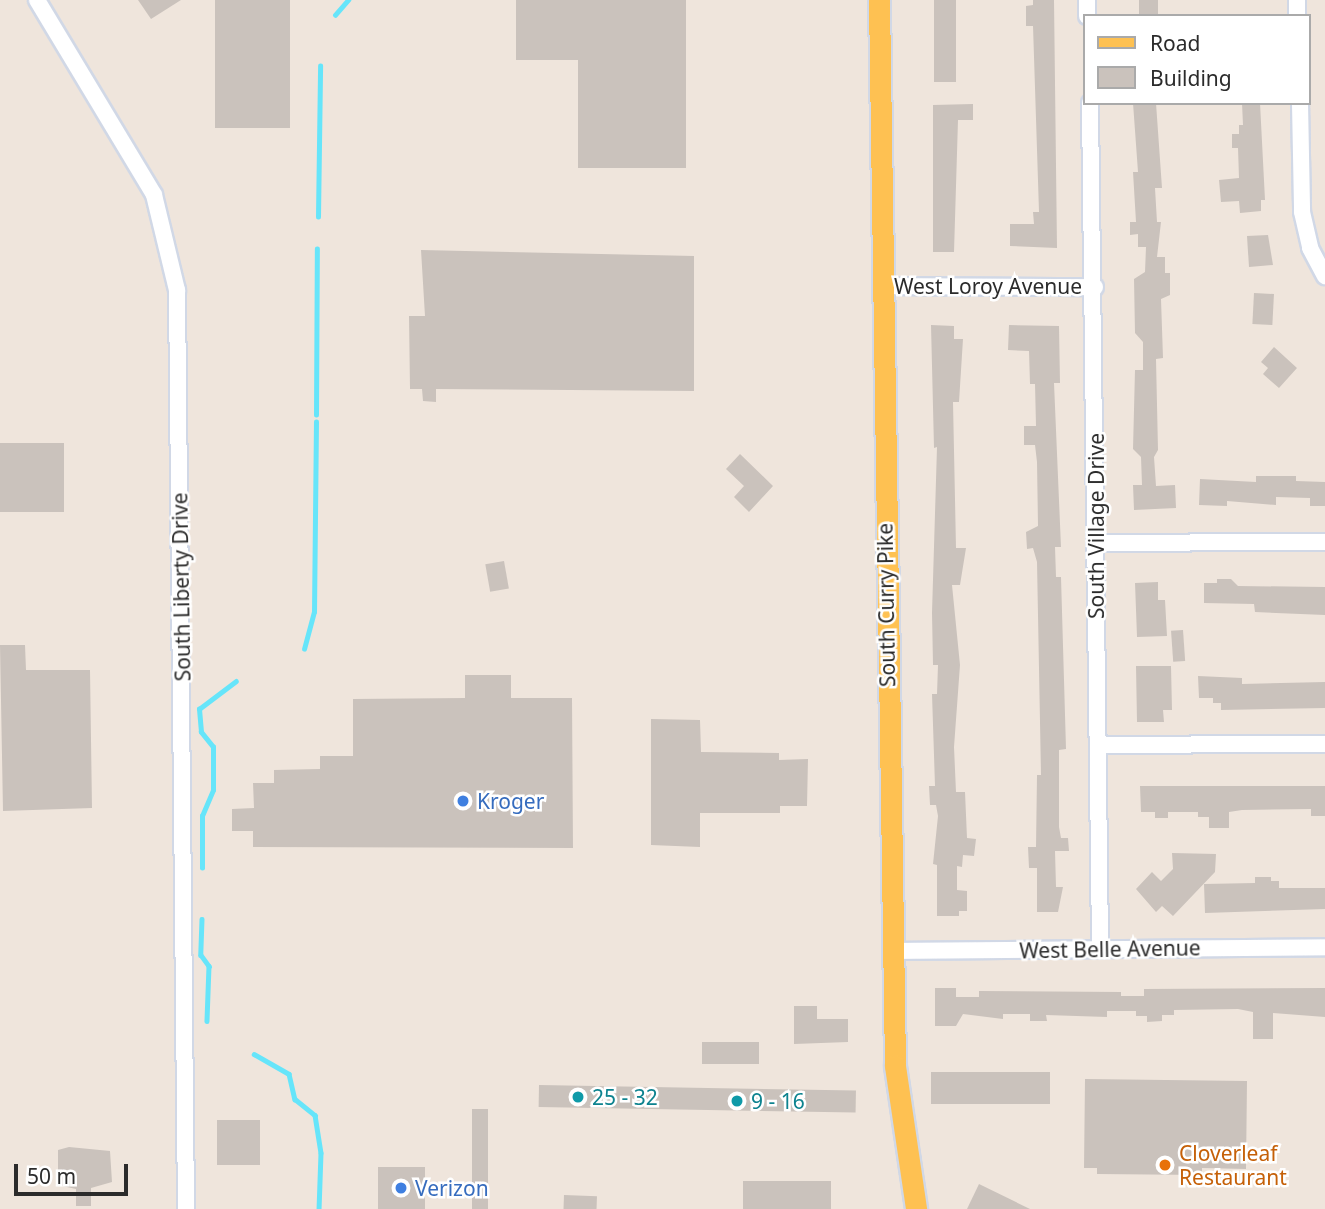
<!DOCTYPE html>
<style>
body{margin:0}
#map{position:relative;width:1325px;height:1209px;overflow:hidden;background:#efe5dc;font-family:"Noto Sans",sans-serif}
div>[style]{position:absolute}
.stream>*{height:4.5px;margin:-2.25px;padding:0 2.25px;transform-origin:2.25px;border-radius:2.25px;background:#66e5fa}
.building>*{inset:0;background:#cac2bc;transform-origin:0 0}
.roads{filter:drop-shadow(2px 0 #d1d8e6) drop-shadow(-2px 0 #d1d8e6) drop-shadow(0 2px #d1d8e6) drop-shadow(0 -2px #d1d8e6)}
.minor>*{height:16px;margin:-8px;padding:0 8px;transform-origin:8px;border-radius:8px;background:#fff}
.major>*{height:21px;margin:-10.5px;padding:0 10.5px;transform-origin:10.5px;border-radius:10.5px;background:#fec152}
.dots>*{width:19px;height:19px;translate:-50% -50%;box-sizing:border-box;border:4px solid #fff;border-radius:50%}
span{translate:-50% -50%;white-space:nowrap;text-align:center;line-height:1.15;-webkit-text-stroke:5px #fff;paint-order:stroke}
.street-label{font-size:21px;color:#2b2b2b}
.shop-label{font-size:21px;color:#366cbe}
.left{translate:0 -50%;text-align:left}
.culture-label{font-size:21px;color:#0d838f}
.food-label{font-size:21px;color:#c56008}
.legend{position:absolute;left:1083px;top:14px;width:228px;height:91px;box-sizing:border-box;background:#fff;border:2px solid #aaa;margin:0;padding:9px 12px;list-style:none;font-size:21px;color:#2b2b2b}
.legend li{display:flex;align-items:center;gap:14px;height:35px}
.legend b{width:35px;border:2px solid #aaa}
.scale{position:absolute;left:14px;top:1164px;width:114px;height:32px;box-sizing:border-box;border:4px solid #2b2b2b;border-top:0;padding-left:9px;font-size:21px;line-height:24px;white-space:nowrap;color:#2b2b2b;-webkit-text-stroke:5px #fff;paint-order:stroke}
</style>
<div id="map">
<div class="stream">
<div style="left:335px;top:15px;width:20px;rotate:-49deg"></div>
<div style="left:318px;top:217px;width:151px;rotate:-89.2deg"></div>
<div style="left:316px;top:415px;width:166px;rotate:-89.7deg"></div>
<div style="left:304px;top:649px;width:38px;rotate:-75deg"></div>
<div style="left:314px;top:612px;width:190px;rotate:-89.4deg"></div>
<div style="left:202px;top:868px;width:52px;rotate:-90deg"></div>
<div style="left:202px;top:816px;width:28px;rotate:-67deg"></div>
<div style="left:213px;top:790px;width:43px;rotate:-90deg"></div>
<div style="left:213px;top:747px;width:19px;rotate:-129deg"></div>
<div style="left:201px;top:732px;width:23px;rotate:-95deg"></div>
<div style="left:199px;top:709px;width:46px;rotate:-37.1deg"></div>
<div style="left:202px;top:919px;width:36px;rotate:92deg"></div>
<div style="left:201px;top:955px;width:14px;rotate:54deg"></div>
<div style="left:209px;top:966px;width:55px;rotate:92.1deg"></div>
<div style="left:254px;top:1054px;width:40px;rotate:29.7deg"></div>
<div style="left:289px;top:1074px;width:26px;rotate:77deg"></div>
<div style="left:295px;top:1099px;width:26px;rotate:39deg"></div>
<div style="left:315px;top:1115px;width:38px;rotate:81deg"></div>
<div style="left:321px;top:1153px;width:56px;rotate:92deg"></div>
</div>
<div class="building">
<div style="clip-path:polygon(138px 0,181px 0,151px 19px)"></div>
<div style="left:215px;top:0;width:75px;height:128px"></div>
<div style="clip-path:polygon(516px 0,686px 0,686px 168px,578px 168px,578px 60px,516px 60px)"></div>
<div style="left:934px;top:0;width:22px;height:82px"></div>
<div style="clip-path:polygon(1033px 0,1054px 0,1057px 248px,1010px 246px,1010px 224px,1034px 224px,1033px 212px,1039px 212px,1033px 26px,1026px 26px,1026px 6px,1033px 5px)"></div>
<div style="left:1139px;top:0;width:19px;height:16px"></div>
<div style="clip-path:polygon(1133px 103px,1156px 103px,1162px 188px,1155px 188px,1157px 222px,1161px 222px,1157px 257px,1165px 257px,1165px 273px,1170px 273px,1170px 295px,1161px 299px,1163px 358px,1156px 359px,1158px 450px,1154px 457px,1156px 486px,1175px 485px,1176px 508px,1134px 510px,1133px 485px,1142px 485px,1141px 457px,1133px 449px,1135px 370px,1143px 370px,1143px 342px,1135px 333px,1134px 279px,1145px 272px,1146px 247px,1138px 247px,1138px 234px,1130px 235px,1130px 222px,1136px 222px,1133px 172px,1138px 172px)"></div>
<div style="clip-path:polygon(1242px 103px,1260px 103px,1265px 200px,1261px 200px,1261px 211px,1240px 213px,1239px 201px,1221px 202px,1219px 180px,1239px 178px,1238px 148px,1232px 148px,1232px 134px,1239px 134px,1239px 125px,1243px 125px)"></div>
<div style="clip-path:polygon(973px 104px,973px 120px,958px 120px,954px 252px,933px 252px,933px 105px)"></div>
<div style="clip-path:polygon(1268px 235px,1273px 265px,1249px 267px,1247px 236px)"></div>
<div style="clip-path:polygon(421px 250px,694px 256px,694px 391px,436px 389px,436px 402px,423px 401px,422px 389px,410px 389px,409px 316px,425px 316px)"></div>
<div style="left:1254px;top:293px;width:20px;height:31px;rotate:3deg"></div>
<div style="clip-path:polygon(931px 325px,954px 326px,954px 339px,963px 339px,959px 402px,953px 402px,956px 548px,966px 548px,960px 585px,952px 585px,960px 665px,954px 747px,956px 792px,965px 792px,967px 838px,976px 839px,974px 856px,963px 855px,962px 867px,957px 866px,957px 890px,967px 891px,967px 911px,959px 911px,959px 916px,937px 916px,937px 865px,933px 864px,938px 816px,936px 805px,930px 805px,929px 786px,935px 786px,932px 694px,937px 694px,938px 665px,933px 665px,932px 613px,937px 447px,934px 448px)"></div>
<div style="clip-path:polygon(1009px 325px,1059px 326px,1060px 383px,1054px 383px,1061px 547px,1055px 547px,1056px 577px,1061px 577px,1066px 749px,1059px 750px,1059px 827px,1061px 838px,1068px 838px,1069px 851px,1055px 851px,1056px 887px,1063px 887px,1058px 912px,1037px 912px,1037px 868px,1029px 868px,1028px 847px,1036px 847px,1037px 775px,1041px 775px,1037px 562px,1033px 548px,1027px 549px,1026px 532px,1038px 526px,1037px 462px,1035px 445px,1024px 445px,1024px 426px,1036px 426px,1035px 384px,1030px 384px,1029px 351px,1008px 350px)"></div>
<div style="clip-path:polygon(1274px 347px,1297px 368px,1279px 388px,1263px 374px,1268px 368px,1261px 362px)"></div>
<div style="left:0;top:443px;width:64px;height:69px"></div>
<div style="clip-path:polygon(740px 454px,773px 486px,749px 512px,734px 497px,744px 486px,726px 469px)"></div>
<div style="clip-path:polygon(1256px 476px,1296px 476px,1296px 481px,1325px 482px,1325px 506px,1310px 506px,1310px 498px,1276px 497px,1276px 505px,1227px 501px,1227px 506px,1199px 505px,1200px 479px,1256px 482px)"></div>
<div style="left:504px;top:561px;width:28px;height:19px;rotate:80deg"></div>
<div style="clip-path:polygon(1217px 579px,1231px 579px,1238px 586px,1325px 587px,1325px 615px,1255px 612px,1254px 604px,1204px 603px,1204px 583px,1217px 583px)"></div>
<div style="clip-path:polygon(1158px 582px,1158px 600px,1165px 600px,1167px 636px,1137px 637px,1135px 583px)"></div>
<div style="left:1183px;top:630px;width:31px;height:12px;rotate:86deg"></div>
<div style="clip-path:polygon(0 645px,25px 645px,26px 670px,90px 670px,92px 808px,3px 811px)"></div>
<div style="clip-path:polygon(1136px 666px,1171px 666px,1172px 710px,1163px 710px,1164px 722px,1137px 722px)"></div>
<div style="clip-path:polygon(465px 675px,511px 675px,511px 698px,572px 698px,573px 848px,253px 847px,253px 831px,232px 831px,232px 809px,254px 808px,253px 783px,274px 783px,274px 770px,320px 769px,320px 756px,353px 756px,353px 699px,465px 698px)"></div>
<div style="clip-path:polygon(1198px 676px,1242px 678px,1242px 684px,1325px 682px,1325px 708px,1221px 710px,1221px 703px,1213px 703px,1213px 698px,1199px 698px)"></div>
<div style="clip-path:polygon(651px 719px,700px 720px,701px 752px,779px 753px,779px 760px,808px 759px,807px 806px,780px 806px,780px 813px,700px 813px,700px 847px,651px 845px)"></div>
<div style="clip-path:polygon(1140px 786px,1325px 786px,1325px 816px,1311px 816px,1311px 809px,1242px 810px,1229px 812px,1229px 828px,1209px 828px,1209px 817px,1198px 817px,1198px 812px,1168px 812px,1168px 818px,1155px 818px,1155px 812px,1141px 812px)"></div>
<div style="clip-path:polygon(1172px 853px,1216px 854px,1215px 872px,1173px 916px,1162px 906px,1156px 912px,1136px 889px,1152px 872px,1161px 881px,1173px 869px)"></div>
<div style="clip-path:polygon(1255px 877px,1271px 877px,1271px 881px,1279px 881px,1279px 888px,1325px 888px,1325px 909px,1205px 913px,1204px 884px,1255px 883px)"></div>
<div style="clip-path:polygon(935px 988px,956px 988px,956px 997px,979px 997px,979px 991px,1121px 992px,1121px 996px,1144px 996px,1144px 989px,1325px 988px,1325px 1017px,1273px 1013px,1273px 1039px,1253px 1039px,1253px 1012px,1238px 1009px,1174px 1010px,1174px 1015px,1162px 1015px,1162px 1021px,1147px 1022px,1147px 1016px,1136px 1016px,1136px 1011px,1107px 1011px,1107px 1017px,1046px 1015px,1047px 1021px,1030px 1021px,1030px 1014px,1003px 1014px,1003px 1019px,963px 1014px,956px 1026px,935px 1026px)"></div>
<div style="clip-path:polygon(794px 1006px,817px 1006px,817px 1019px,848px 1019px,848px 1042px,794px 1044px)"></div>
<div style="left:702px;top:1042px;width:57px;height:22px"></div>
<div style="left:1050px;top:1072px;width:32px;height:119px;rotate:90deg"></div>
<div style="clip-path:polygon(1085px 1079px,1247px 1081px,1246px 1169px,1202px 1168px,1202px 1175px,1097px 1174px,1097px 1168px,1084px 1168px)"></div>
<div style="left:539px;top:1085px;width:317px;height:22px;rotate:1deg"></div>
<div style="left:472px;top:1109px;width:16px;height:100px"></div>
<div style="left:217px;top:1120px;width:43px;height:45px"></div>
<div style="clip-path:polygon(69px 1147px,110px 1151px,112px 1182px,91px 1188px,91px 1206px,76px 1206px,76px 1189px,58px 1185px,58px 1150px)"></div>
<div style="left:378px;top:1167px;width:47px;height:42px"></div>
<div style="left:831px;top:1181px;width:28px;height:88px;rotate:90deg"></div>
<div style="clip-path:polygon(979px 1184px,1030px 1209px,967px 1209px)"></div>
<div style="left:564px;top:1195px;width:33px;height:14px;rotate:2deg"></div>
</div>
<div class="roads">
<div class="minor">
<div style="left:37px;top:0;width:227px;rotate:59deg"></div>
<div style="left:154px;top:195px;width:98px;rotate:76.4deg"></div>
<div style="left:177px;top:290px;width:919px;rotate:89.44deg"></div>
<div style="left:1087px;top:0;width:16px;rotate:90deg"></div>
<div style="left:1297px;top:0;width:16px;rotate:90deg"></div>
<div style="left:1090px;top:103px;width:846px;rotate:89.32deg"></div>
<div style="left:1300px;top:103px;width:109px;rotate:88.9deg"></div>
<div style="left:1302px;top:212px;width:37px;rotate:77deg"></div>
<div style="left:1310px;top:248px;width:32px;rotate:62deg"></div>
<div style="left:881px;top:286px;width:214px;rotate:0.3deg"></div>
<div style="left:1096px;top:543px;width:229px;rotate:-0.3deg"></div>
<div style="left:1098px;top:745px;width:227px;rotate:-0.3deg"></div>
<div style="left:895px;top:951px;width:430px;rotate:-0.5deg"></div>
</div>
<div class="major">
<div style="left:879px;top:0;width:1066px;rotate:89.14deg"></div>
<div style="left:895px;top:1066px;width:145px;rotate:81.6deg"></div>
</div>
</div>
<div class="dots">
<div style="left:463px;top:801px;background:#3f7fe0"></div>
<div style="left:578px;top:1097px;background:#0f9aa8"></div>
<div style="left:737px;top:1101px;background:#0f9aa8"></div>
<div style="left:1165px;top:1165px;background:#e8710a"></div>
<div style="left:401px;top:1188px;background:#3f7fe0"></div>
</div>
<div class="street-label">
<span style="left:988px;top:286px">West Loroy Avenue</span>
<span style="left:1096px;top:526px;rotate:-90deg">South Village Drive</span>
<span style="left:181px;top:587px;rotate:-91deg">South Liberty Drive</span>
<span style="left:886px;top:605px;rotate:-91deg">South Curry Pike</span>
<span style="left:1110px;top:949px;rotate:-1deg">West Belle Avenue</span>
</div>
<div class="shop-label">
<span class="left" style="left:477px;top:801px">Kroger</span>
<span class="left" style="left:415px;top:1188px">Verizon</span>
</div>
<div class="culture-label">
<span class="left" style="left:592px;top:1097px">25 - 32</span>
<span class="left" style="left:751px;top:1101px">9 - 16</span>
</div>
<div class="food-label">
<span class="left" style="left:1179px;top:1165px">Cloverleaf<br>Restaurant</span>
</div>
<ul class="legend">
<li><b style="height:9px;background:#fec152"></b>Road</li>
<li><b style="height:19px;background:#cac2bc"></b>Building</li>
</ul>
<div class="scale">50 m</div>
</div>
